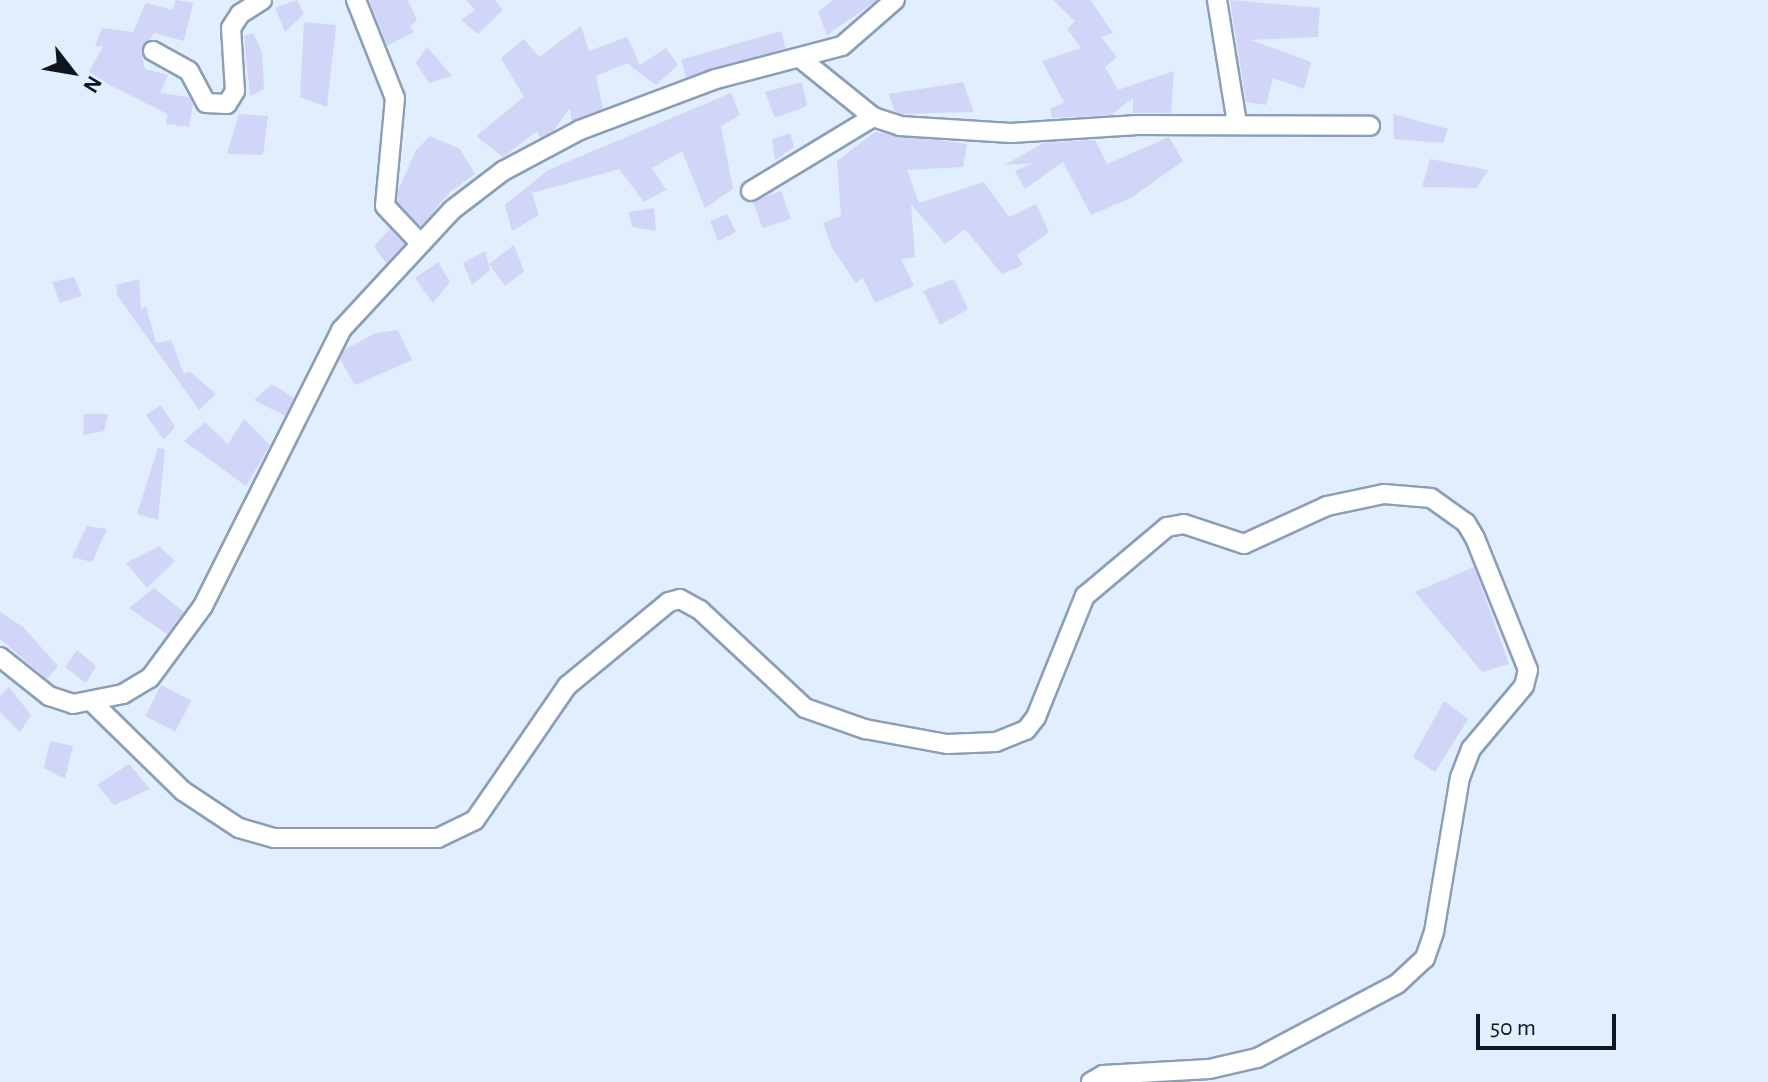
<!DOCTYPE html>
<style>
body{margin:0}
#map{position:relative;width:1768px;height:1082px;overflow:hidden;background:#e0eefd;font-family:"Alegreya Sans",sans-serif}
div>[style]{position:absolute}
.building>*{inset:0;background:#d1d5f7;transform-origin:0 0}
.roads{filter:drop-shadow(2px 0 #8a9fb7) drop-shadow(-2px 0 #8a9fb7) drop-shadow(0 2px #8a9fb7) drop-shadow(0 -2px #8a9fb7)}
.street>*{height:18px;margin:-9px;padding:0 9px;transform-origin:9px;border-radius:9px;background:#fff}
span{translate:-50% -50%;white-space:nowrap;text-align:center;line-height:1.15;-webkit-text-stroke:6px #e0eefd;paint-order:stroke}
.north{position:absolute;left:32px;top:32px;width:80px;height:80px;-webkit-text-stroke:6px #e0eefd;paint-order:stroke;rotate:121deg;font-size:22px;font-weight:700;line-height:32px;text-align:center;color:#0f161f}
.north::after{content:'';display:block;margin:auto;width:28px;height:36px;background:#0f161f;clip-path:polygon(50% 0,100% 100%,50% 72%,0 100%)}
.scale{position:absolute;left:1476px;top:1014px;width:140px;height:36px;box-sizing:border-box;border:4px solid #0f161f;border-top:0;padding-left:10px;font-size:24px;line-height:28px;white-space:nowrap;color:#0f161f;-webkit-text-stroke:6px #e0eefd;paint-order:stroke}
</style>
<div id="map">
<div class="building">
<div style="clip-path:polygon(176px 0,193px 3px,184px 41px,154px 33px,141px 52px,145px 69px,168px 75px,160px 93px,189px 97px,193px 105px,189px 127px,166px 124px,167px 114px,88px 74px,103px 46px,95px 46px,102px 28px,133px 32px,146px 3px,172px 10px)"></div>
<div style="clip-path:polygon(297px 0,304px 14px,285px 32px,275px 8px)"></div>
<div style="clip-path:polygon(369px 0,408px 0,417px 20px,410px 27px,414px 32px,387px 46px)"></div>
<div style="clip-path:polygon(466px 0,495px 0,503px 10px,478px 34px,461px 20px,475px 10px)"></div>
<div style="clip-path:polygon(833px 0,877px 0,827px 35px,818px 12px)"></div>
<div style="clip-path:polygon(1053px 0,1090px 0,1113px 33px,1101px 37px,1117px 57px,1105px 67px,1118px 90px,1174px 71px,1171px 113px,1133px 113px,1133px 98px,1111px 115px,1052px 118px,1050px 109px,1064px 102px,1042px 61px,1081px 48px,1067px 29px,1075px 21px)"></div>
<div style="clip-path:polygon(1230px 0,1320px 8px,1318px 37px,1251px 40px,1311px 62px,1304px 89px,1273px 78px,1266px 105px,1246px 102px)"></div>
<div style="clip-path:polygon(304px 22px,336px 25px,327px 107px,300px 97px)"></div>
<div style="clip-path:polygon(581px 26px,589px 51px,627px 37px,640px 65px,666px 48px,678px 65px,656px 85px,627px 63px,596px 76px,603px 109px,572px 121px,570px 108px,553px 131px,540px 138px,537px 131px,503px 157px,476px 136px,524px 97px,501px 58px,524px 39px,539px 57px)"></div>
<div style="left:781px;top:31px;width:18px;height:104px;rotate:74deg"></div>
<div style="clip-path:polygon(253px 33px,262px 52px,264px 89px,250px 96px,244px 36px)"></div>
<div style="clip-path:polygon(427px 47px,452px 76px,429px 83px,416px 63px)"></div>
<div style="clip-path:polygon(802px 82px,807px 106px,775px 118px,765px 92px)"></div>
<div style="clip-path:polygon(963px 82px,974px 112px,902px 114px,895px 112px,889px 94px)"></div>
<div style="clip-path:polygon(731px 93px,740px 115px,721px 126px,733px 189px,705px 208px,682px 151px,652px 168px,666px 190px,644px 202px,619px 169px,532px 193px,539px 215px,512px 231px,505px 205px,548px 170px)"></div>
<div style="clip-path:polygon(239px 114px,268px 116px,263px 155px,227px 154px)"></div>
<div style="clip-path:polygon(1393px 114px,1448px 129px,1443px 143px,1394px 139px)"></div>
<div style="clip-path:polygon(875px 132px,967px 144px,963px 167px,907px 170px,919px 203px,984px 182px,1009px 217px,1036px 204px,1049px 232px,1017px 255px,1023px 265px,1002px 274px,965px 229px,945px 244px,911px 204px,915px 257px,901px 259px,914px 286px,875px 303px,863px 278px,856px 283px,832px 248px,823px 223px,841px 216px,837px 161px)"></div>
<div style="clip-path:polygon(790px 133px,794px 147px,775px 160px,772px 139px)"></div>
<div style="clip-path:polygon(430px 136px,460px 149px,475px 174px,450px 192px,421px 226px,397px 202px,398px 191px,416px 150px)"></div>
<div style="clip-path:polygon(1169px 137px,1183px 161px,1131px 198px,1091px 215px,1063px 162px,1025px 189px,1015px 171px,1034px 163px,1004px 165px,1044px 143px,1095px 140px,1107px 164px)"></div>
<div style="clip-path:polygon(1430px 159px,1488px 170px,1477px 188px,1422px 187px)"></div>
<div style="left:781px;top:191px;width:29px;height:30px;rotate:70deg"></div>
<div style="clip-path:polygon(654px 208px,656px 231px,632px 227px,629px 212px)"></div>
<div style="clip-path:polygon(727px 214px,736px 232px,718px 241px,710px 221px)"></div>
<div style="clip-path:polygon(390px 229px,404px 244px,386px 263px,374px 246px)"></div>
<div style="clip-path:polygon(514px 245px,524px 271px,505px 286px,489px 264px)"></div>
<div style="clip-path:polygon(485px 251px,490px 270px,472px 285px,463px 263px)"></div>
<div style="clip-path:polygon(438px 262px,450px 282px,433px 303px,415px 278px)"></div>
<div style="clip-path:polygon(74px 277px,82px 296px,60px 303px,52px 282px)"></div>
<div style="clip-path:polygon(139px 279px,141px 309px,146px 306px,156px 343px,171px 340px,184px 374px,190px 372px,216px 394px,199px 410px,117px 295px,116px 285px)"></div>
<div style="clip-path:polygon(954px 279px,968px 309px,940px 325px,923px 291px)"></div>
<div style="clip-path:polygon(398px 330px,412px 360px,355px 385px,340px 359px,344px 350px,376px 333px)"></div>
<div style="clip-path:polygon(272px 384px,294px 398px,285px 416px,254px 400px)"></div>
<div style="clip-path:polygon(161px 405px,175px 427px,164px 440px,146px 415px)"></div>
<div style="clip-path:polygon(84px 414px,108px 414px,104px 431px,83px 435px)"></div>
<div style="clip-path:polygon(244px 419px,270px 445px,246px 486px,184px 441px,205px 422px,228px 444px)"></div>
<div style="clip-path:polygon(158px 448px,165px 449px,158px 520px,137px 514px)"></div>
<div style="clip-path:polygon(87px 526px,107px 529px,92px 562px,72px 557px)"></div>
<div style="clip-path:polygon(159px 546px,175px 561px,147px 588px,126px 563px)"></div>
<div style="clip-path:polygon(1474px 567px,1509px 664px,1482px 672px,1415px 592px)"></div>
<div style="clip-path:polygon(154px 588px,184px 612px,167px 634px,129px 608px)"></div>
<div style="clip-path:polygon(0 612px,23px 627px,58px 666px,47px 679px,0 639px)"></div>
<div style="clip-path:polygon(77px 650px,96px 666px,86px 683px,65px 667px)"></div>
<div style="left:161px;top:685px;width:34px;height:35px;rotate:27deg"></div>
<div style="clip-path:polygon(9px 687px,31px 715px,20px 732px,0 712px,0 696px)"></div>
<div style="clip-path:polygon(1444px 701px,1468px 719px,1435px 772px,1413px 757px)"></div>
<div style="clip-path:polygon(50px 741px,73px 746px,65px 779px,44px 768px)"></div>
<div style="clip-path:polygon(129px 764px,150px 789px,114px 805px,97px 785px)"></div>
</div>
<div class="roads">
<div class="street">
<div style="left:356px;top:0;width:105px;rotate:68.3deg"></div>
<div style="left:395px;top:98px;width:108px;rotate:95.3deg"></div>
<div style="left:385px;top:206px;width:50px;rotate:46.6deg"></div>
<div style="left:1217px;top:0;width:126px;rotate:80.8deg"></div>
<div style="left:153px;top:51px;width:41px;rotate:29.1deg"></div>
<div style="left:189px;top:71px;width:36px;rotate:62deg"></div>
<div style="left:206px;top:103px;width:21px;rotate:3deg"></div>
<div style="left:227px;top:104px;width:15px;rotate:-58deg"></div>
<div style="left:235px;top:91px;width:63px;rotate:-93.6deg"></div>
<div style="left:231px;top:28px;width:17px;rotate:-57deg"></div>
<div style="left:240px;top:14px;width:26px;rotate:-32deg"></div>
<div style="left:800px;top:58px;width:94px;rotate:38.9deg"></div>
<div style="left:873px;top:117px;width:28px;rotate:18deg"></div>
<div style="left:900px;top:126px;width:111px;rotate:3.6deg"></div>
<div style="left:1011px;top:133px;width:127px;rotate:-3.6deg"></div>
<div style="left:1138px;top:125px;width:232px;rotate:0.2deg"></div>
<div style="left:751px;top:191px;width:143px;rotate:-31.2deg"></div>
<div style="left:0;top:657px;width:63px;rotate:38.5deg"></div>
<div style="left:49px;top:696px;width:25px;rotate:18deg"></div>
<div style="left:73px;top:704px;width:51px;rotate:-11.3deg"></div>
<div style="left:123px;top:694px;width:31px;rotate:-31deg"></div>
<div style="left:150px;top:678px;width:89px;rotate:-53.6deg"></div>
<div style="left:203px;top:606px;width:309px;rotate:-63.4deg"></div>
<div style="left:341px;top:330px;width:163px;rotate:-47.2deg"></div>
<div style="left:452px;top:210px;width:64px;rotate:-37.4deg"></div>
<div style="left:503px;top:171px;width:87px;rotate:-28deg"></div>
<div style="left:580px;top:130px;width:145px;rotate:-20.6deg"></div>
<div style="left:716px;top:79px;width:130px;rotate:-14.7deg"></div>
<div style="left:842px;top:46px;width:70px;rotate:-41deg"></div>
<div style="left:93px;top:703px;width:126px;rotate:44.4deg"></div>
<div style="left:183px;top:791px;width:67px;rotate:33.5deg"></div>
<div style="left:239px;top:828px;width:36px;rotate:16deg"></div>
<div style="left:274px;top:838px;width:164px"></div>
<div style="left:438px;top:838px;width:41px;rotate:-25.9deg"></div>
<div style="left:475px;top:820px;width:163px;rotate:-55.5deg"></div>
<div style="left:567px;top:686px;width:132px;rotate:-39.5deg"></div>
<div style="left:669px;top:602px;width:11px;rotate:-15deg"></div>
<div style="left:680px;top:599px;width:23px;rotate:29deg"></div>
<div style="left:700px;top:610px;width:144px;rotate:43deg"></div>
<div style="left:805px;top:708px;width:64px;rotate:19.3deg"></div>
<div style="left:865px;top:729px;width:83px;rotate:10.4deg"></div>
<div style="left:947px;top:744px;width:49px;rotate:-2.3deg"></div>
<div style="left:996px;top:742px;width:32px;rotate:-22deg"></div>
<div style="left:1026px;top:730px;width:16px;rotate:-52deg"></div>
<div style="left:1036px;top:717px;width:131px;rotate:-68deg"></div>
<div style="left:1085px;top:596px;width:107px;rotate:-40.1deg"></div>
<div style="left:1167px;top:527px;width:17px;rotate:-10deg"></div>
<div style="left:1184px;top:524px;width:63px;rotate:18.4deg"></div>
<div style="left:1244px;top:544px;width:91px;rotate:-24.6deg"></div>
<div style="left:1327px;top:506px;width:58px;rotate:-11.9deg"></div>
<div style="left:1384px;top:494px;width:47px;rotate:4.9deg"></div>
<div style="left:1431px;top:498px;width:43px;rotate:35.5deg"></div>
<div style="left:1466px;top:523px;width:17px;rotate:59deg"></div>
<div style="left:1475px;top:538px;width:142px;rotate:68.1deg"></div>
<div style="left:1528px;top:670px;width:16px;rotate:104deg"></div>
<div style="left:1524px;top:686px;width:82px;rotate:130.1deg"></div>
<div style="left:1471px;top:749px;width:30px;rotate:111deg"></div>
<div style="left:1460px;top:777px;width:157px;rotate:99.5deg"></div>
<div style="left:1434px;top:932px;width:28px;rotate:109deg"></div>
<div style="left:1425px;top:958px;width:38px;rotate:137deg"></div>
<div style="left:1397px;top:984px;width:158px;rotate:152.1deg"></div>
<div style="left:1257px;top:1058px;width:49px;rotate:167.1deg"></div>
<div style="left:1209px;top:1069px;width:106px;rotate:176.8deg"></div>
<div style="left:1103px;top:1075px;width:14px;rotate:150deg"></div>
</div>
</div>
<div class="north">N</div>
<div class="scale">50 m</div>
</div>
